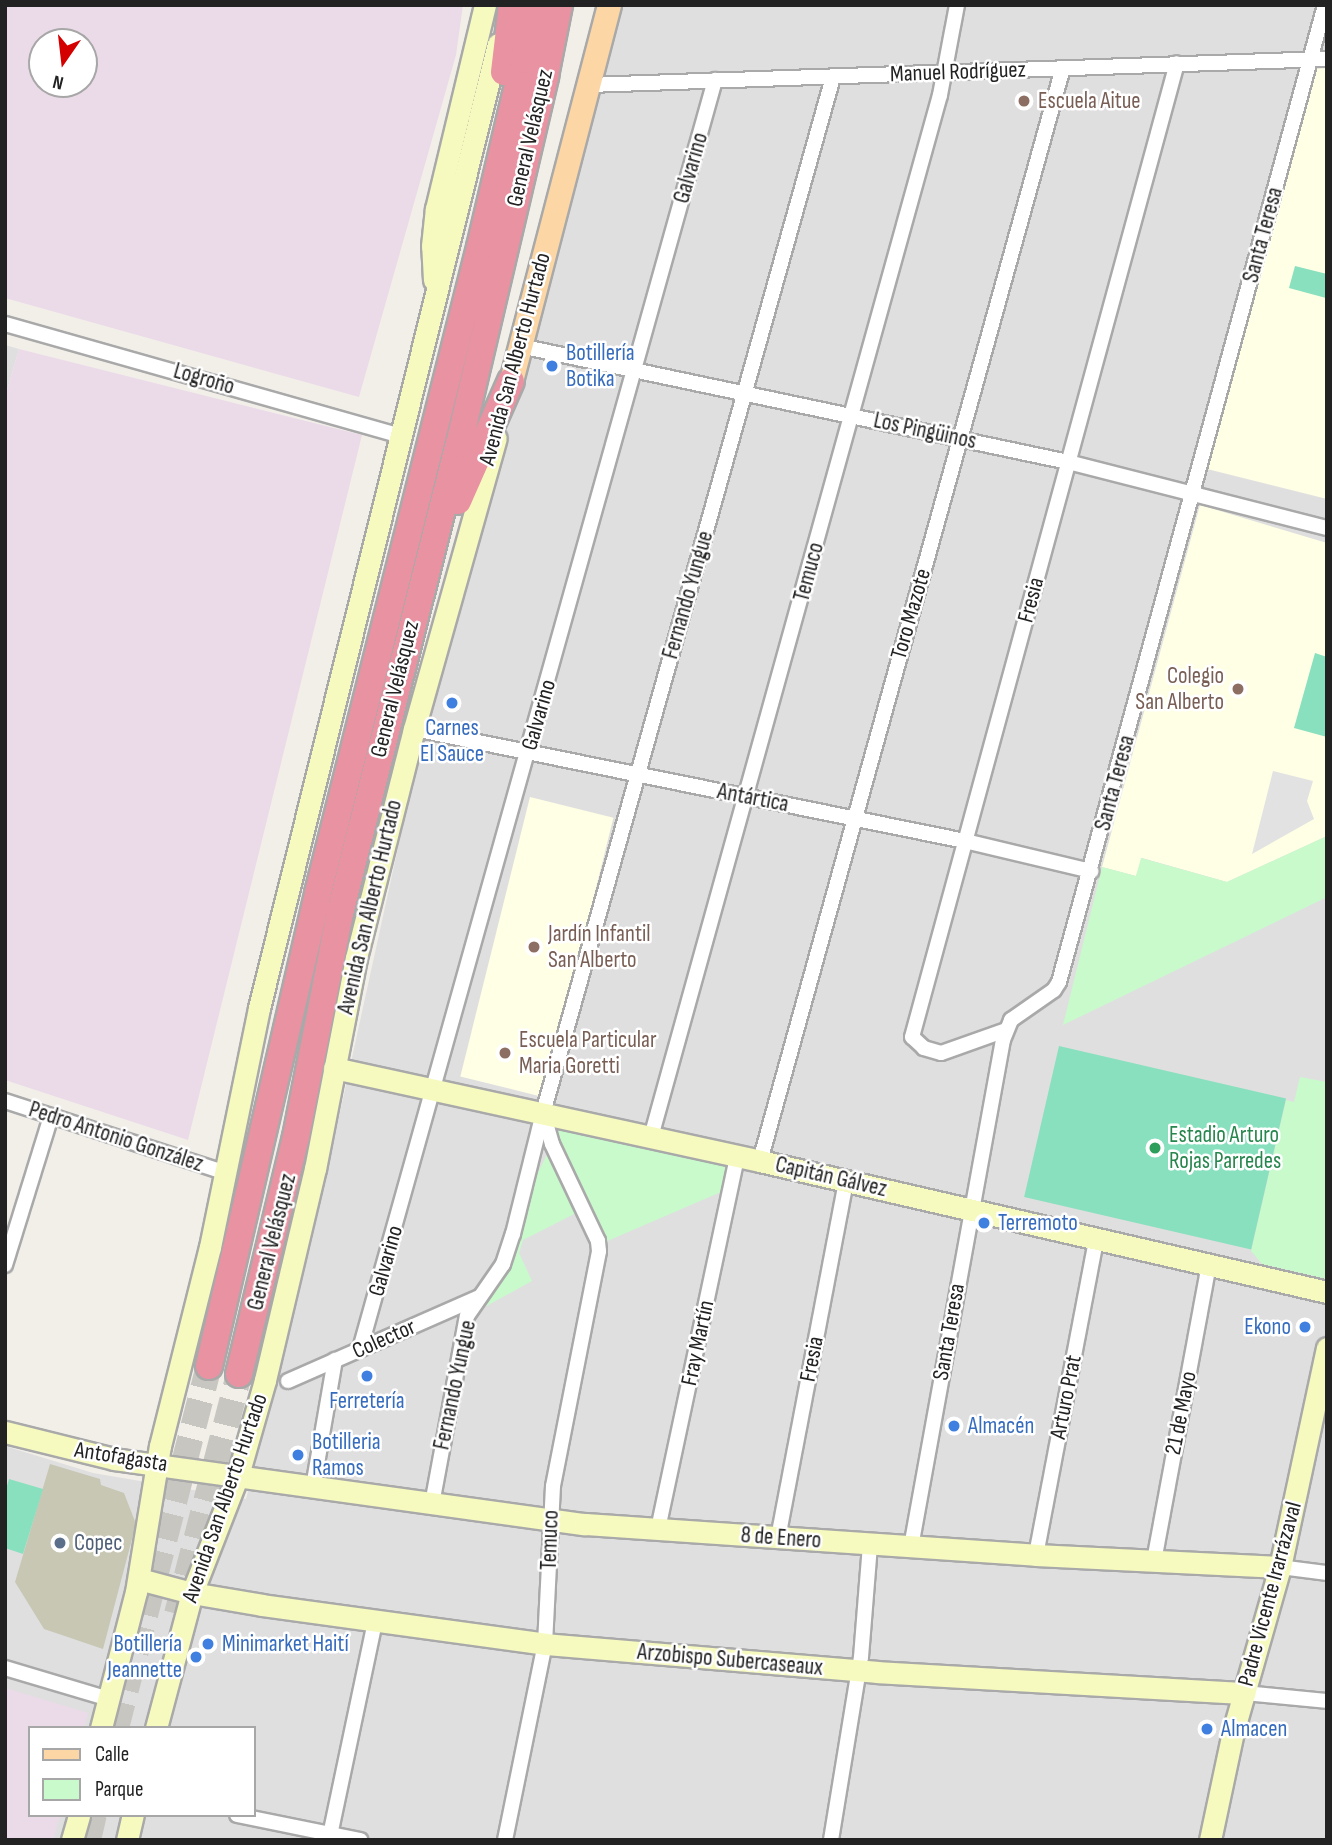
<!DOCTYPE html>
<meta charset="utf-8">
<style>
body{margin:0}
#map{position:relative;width:1332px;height:1845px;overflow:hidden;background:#f2efe9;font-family:"Sofia Sans Condensed",sans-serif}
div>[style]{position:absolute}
.residential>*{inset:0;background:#e0dfdf}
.industrial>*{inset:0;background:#ebdbe8}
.education>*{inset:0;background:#ffffe5;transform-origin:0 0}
.construction>*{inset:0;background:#c7c7b4}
.park>*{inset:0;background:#c8facc}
.pitch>*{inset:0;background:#88e0be;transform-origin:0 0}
.parking>*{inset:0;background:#e2e2e2}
.highway-tunnel>*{height:26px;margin-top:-13px;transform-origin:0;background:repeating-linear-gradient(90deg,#c8c6c1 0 26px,transparent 0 39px)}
.roads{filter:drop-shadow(2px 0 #a9a9a9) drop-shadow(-2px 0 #a9a9a9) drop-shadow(0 2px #a9a9a9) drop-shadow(0 -2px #a9a9a9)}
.street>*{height:14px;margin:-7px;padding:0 7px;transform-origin:7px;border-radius:7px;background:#fff}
.secondary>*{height:21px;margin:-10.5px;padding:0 10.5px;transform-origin:10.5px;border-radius:10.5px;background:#f7fabf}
.primary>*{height:23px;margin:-11.5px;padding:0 11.5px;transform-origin:11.5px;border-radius:11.5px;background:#fcd6a4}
.highway>*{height:26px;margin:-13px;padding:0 13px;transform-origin:13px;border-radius:13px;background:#e892a2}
.dots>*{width:19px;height:19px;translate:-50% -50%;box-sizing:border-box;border:4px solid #fff;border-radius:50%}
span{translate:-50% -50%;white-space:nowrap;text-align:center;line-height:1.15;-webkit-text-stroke:5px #fff;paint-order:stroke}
.street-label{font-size:23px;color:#222}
.education-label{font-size:23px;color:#785e54}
.left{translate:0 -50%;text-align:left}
.right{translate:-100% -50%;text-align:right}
.shop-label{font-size:23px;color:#366cbe}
.leisure-label{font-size:23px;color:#27864d}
.service-label{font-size:23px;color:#4e5e75}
.frame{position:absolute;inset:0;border:7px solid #222;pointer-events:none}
.legend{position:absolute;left:28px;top:1726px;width:228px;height:91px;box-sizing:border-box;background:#fff;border:2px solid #a7a7a7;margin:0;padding:9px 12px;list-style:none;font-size:21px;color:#222}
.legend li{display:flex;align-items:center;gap:14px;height:35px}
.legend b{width:35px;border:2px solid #a7a7a7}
.north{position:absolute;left:28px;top:28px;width:70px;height:70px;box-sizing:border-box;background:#fff;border:2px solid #a7a7a7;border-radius:50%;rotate:194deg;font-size:19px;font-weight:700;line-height:28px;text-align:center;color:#222}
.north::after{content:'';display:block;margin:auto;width:24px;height:32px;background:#d40000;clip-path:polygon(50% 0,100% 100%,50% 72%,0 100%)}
</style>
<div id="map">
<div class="residential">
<div style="clip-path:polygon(evenodd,613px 5px,1327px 5px,1327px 1840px,5px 1840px,5px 1446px,93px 1473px,246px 1499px,312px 1240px,428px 711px,528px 352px,613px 5px,30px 1728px,254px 1728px,254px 1815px,30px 1815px,30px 1728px)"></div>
<div style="clip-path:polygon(5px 345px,19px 349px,5px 397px)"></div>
</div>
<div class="industrial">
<div style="clip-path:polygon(evenodd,5px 5px,463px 5px,456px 55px,359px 397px,5px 298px,5px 5px,42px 42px,84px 42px,84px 84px,42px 84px,42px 42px)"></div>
<div style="clip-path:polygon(19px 349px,362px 435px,188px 1140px,5px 1080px,5px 397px)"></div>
<div style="clip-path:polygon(5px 1688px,88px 1713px,84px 1728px,30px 1728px,30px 1815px,60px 1815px,53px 1840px,5px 1840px)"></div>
</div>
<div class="education">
<div style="clip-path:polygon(1327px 68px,1327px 499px,1207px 469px,1315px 69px)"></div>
<div style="clip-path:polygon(1200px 505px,1327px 543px,1327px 836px,1227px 882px,1142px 858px,1136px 876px,1102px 867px)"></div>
<div style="left:530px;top:797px;width:86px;height:288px;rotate:14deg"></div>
</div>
<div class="construction">
<div style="clip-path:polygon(50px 1464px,100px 1479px,101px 1485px,124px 1493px,136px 1524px,103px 1649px,44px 1629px,15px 1582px)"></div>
</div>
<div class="park">
<div style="clip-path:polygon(1327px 836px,1327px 897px,1063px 1025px,1102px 867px,1136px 876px,1141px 858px,1227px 882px)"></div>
<div style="clip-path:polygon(1300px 1077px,1327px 1082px,1327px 1279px,1262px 1264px,1251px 1251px,1286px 1100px,1294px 1102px)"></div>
<div style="clip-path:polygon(567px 1126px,723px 1162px,726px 1170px,721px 1192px,605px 1242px,588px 1207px,523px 1240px,519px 1253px,532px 1281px,481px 1309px,527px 1194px,560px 1129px)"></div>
</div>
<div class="pitch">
<div style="clip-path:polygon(1295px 266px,1327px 274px,1326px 298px,1289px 288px)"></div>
<div style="clip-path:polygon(1315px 653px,1327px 657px,1327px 737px,1294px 728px)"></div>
<div style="left:1059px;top:1046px;width:233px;height:155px;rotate:13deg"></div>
<div style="clip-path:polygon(9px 1479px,43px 1489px,23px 1554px,5px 1548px,5px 1493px)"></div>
</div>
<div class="parking">
<div style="clip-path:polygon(1273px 771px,1313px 781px,1307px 801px,1314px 819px,1252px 854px)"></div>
</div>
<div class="highway-tunnel">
<div style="left:177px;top:1614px;width:248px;rotate:-75.5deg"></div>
<div style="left:116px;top:1728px;width:374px;rotate:-75.6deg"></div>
<div style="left:88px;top:1840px;width:26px;rotate:-77deg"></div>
</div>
<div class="roads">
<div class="street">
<div style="left:589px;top:85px;width:738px;rotate:-2.02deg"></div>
<div style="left:5px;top:324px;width:412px;rotate:15.8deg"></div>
<div style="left:520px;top:346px;width:560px;rotate:11.95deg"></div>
<div style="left:1068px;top:462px;width:267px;rotate:14.3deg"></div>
<div style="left:414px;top:729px;width:562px;rotate:11.49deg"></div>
<div style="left:965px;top:841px;width:130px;rotate:13.4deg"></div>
<div style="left:1006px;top:1030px;width:69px;rotate:160.5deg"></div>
<div style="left:941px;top:1053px;width:18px;rotate:-164deg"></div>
<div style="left:924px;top:1048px;width:16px;rotate:-137deg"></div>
<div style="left:912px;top:1037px;width:1009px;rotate:-74.78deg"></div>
<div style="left:5px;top:1101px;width:232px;rotate:18deg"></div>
<div style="left:651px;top:1137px;width:1081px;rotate:-74.5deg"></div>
<div style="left:940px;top:95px;width:92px;rotate:-79.3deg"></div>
<div style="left:760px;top:1161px;width:1134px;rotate:-74.51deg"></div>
<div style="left:5px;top:1265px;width:156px;rotate:-72.8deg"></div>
<div style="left:360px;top:1349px;width:1318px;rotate:-74.37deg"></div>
<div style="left:288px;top:1381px;width:209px;rotate:-23.7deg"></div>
<div style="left:313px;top:1487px;width:129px;rotate:-80.2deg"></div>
<div style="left:432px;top:1504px;width:191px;rotate:-79.5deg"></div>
<div style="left:467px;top:1316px;width:63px;rotate:-55.3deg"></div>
<div style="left:503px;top:1264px;width:32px;rotate:-72deg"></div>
<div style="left:513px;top:1234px;width:125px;rotate:-76.1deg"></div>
<div style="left:543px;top:1113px;width:1076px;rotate:-74.36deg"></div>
<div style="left:658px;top:1529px;width:380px;rotate:-78deg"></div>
<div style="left:778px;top:1538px;width:363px;rotate:-79.2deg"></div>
<div style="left:911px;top:1547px;width:515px;rotate:-79.72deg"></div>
<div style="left:1003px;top:1040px;width:22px;rotate:-68deg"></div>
<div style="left:1011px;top:1020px;width:52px;rotate:-34.9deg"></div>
<div style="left:1054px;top:990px;width:9px;rotate:-58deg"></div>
<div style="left:1059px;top:982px;width:1013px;rotate:-74.77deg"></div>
<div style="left:1036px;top:1555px;width:322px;rotate:-79.2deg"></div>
<div style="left:1154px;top:1561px;width:301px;rotate:-79.5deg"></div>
<div style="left:1280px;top:1567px;width:47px;rotate:7.3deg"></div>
<div style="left:5px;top:1668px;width:109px;rotate:16.6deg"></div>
<div style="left:1244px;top:1693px;width:83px;rotate:5.5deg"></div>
<div style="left:237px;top:1815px;width:126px;rotate:11.5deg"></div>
<div style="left:329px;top:1840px;width:224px;rotate:-78.1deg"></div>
<div style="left:505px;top:1840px;width:200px;rotate:-78.5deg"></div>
<div style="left:545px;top:1644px;width:158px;rotate:-87.1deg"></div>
<div style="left:553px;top:1486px;width:239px;rotate:-78.9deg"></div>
<div style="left:599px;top:1251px;width:10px;rotate:-96deg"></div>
<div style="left:598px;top:1241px;width:107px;rotate:-115.4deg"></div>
<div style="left:552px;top:1144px;width:32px;rotate:-106deg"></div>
<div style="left:831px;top:1840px;width:185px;rotate:-80.7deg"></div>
<div style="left:861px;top:1657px;width:113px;rotate:-85.4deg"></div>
</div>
<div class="secondary">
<div style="left:434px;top:280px;width:34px;rotate:-93deg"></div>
<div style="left:432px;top:246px;width:37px;rotate:-84deg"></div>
<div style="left:436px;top:209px;width:210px;rotate:-76.5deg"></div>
<div style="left:334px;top:1068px;width:436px;rotate:12.3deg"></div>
<div style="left:760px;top:1161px;width:582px;rotate:13.01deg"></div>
<div style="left:5px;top:1432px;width:112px;rotate:13.9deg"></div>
<div style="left:114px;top:1459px;width:475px;rotate:7.9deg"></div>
<div style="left:585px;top:1524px;width:452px;rotate:3.9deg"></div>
<div style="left:1036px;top:1555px;width:244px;rotate:2.8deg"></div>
<div style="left:139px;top:1579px;width:55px;rotate:14.8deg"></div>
<div style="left:192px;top:1593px;width:71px;rotate:9.7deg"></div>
<div style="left:262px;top:1605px;width:286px;rotate:7.8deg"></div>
<div style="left:545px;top:1644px;width:333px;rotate:4.8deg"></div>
<div style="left:877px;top:1672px;width:368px;rotate:3.3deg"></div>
<div style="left:101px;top:1728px;width:140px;rotate:-75.6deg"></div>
<div style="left:136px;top:1592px;width:148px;rotate:-80.7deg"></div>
<div style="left:160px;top:1446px;width:205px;rotate:-75.9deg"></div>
<div style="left:210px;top:1247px;width:244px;rotate:-78.4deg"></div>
<div style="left:259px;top:1008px;width:993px;rotate:-76.08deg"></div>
<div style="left:156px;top:1728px;width:140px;rotate:-75.1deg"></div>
<div style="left:192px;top:1593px;width:127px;rotate:-68.7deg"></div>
<div style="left:238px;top:1475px;width:99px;rotate:-74.1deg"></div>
<div style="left:265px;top:1380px;width:217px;rotate:-76.7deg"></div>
<div style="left:315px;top:1169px;width:215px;rotate:-79deg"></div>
<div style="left:356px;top:958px;width:236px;rotate:-75.8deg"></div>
<div style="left:414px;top:729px;width:302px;rotate:-74.3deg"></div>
<div style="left:72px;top:1840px;width:26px;rotate:-74deg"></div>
<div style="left:127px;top:1840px;width:26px;rotate:-77deg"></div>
<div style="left:1210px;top:1840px;width:110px;rotate:-78deg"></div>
<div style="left:1233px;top:1732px;width:172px;rotate:-74.1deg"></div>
<div style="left:1280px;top:1567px;width:224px;rotate:-77.9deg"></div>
</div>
<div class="primary">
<div style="left:511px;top:381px;width:389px;rotate:-75.4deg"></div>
</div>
<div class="highway">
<div style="left:504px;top:72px;width:67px;rotate:-83.2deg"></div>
<div style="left:458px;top:501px;width:131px;rotate:-66.2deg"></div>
<div style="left:209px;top:1366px;width:485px;rotate:-77deg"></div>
<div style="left:318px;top:893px;width:666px;rotate:-75.92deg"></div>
<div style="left:480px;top:247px;width:192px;rotate:-76.8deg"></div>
<div style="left:524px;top:60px;width:56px;rotate:-80.7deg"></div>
<div style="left:239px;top:1374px;width:244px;rotate:-76.5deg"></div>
<div style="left:296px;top:1137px;width:224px;rotate:-78.9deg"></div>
<div style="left:339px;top:917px;width:488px;rotate:-75.8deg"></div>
<div style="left:459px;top:444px;width:378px;rotate:-76.8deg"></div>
<div style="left:545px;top:76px;width:72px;rotate:-78.8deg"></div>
</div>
</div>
<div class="dots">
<div style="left:1024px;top:101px;background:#8d6e63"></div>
<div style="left:552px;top:366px;background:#3f7fe0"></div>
<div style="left:1238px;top:689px;background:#8d6e63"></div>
<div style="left:452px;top:703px;background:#3f7fe0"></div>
<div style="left:534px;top:947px;background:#8d6e63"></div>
<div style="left:505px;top:1053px;background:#8d6e63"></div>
<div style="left:1155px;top:1148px;background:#2e9e5b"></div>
<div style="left:984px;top:1223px;background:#3f7fe0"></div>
<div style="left:1305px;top:1327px;background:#3f7fe0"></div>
<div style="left:367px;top:1376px;background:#3f7fe0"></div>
<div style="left:954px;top:1426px;background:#3f7fe0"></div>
<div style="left:298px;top:1455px;background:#3f7fe0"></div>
<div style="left:60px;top:1543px;background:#5c6f8a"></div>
<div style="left:208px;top:1644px;background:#3f7fe0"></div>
<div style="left:196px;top:1657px;background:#3f7fe0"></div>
<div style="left:1207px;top:1729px;background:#3f7fe0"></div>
</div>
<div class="street-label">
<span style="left:958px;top:72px;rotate:-2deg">Manuel Rodríguez</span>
<span style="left:530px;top:138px;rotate:-77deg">General Velásquez</span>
<span style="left:691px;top:168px;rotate:-74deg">Galvarino</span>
<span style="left:1263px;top:235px;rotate:-75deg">Santa Teresa</span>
<span style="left:515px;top:359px;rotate:-75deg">Avenida San Alberto Hurtado</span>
<span style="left:204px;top:379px;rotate:16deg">Logroño</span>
<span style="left:925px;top:431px;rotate:12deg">Los Pingüinos</span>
<span style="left:809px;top:572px;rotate:-75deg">Temuco</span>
<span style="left:688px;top:595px;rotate:-74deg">Fernando Yungue</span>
<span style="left:1031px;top:600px;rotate:-75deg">Fresia</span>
<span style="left:911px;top:614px;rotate:-74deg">Toro Mazote</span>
<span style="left:395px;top:689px;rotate:-76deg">General Velásquez</span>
<span style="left:539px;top:715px;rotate:-74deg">Galvarino</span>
<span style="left:1115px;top:783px;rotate:-75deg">Santa Teresa</span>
<span style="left:753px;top:798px;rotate:11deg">Antártica</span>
<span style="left:370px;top:907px;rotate:-77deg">Avenida San Alberto Hurtado</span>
<span style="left:116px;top:1137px;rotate:18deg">Pedro Antonio González</span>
<span style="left:831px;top:1177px;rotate:13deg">Capitán Gálvez</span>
<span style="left:272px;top:1242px;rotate:-76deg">General Velásquez</span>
<span style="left:386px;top:1261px;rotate:-74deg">Galvarino</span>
<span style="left:949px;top:1332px;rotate:-80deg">Santa Teresa</span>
<span style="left:384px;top:1339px;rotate:-24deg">Colector</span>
<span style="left:698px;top:1343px;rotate:-78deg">Fray Martín</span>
<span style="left:812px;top:1359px;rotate:-79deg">Fresia</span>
<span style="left:455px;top:1385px;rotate:-78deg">Fernando Yungue</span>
<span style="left:1066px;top:1397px;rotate:-79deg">Arturo Prat</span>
<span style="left:1181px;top:1413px;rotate:-79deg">21 de Mayo</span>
<span style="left:121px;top:1457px;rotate:9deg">Antofagasta</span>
<span style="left:225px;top:1498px;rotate:-71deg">Avenida San Alberto Hurtado</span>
<span style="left:781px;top:1538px;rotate:4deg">8 de Enero</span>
<span style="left:550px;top:1540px;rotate:-88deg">Temuco</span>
<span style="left:1270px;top:1594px;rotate:-75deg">Padre Vicente Irarrázaval</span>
<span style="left:730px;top:1660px;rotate:5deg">Arzobispo Subercaseaux</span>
</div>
<div class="education-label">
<span class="left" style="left:1038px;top:101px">Escuela Aitue</span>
<span class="right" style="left:1224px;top:689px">Colegio<br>San Alberto</span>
<span class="left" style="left:548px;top:947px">Jardín Infantil<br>San Alberto</span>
<span class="left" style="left:519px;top:1053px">Escuela Particular<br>Maria Goretti</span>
</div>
<div class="shop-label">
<span class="left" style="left:566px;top:366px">Botillería<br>Botika</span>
<span style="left:452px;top:741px">Carnes<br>El Sauce</span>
<span class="left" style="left:998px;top:1223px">Terremoto</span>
<span class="right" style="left:1291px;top:1327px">Ekono</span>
<span style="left:367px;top:1401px">Ferretería</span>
<span class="left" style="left:968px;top:1426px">Almacén</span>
<span class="left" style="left:312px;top:1455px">Botilleria<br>Ramos</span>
<span class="right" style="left:182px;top:1657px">Botillería<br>Jeannette</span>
<span class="left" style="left:222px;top:1644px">Minimarket Haití</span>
<span class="left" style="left:1221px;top:1729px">Almacen</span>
</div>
<div class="leisure-label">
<span class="left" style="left:1169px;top:1148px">Estadio Arturo<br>Rojas Parredes</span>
</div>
<div class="service-label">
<span class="left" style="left:74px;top:1543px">Copec</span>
</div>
<div class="frame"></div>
<ul class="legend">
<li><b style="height:9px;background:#fcd6a4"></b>Calle</li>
<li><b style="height:19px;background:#c8facc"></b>Parque</li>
</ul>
<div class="north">N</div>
</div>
